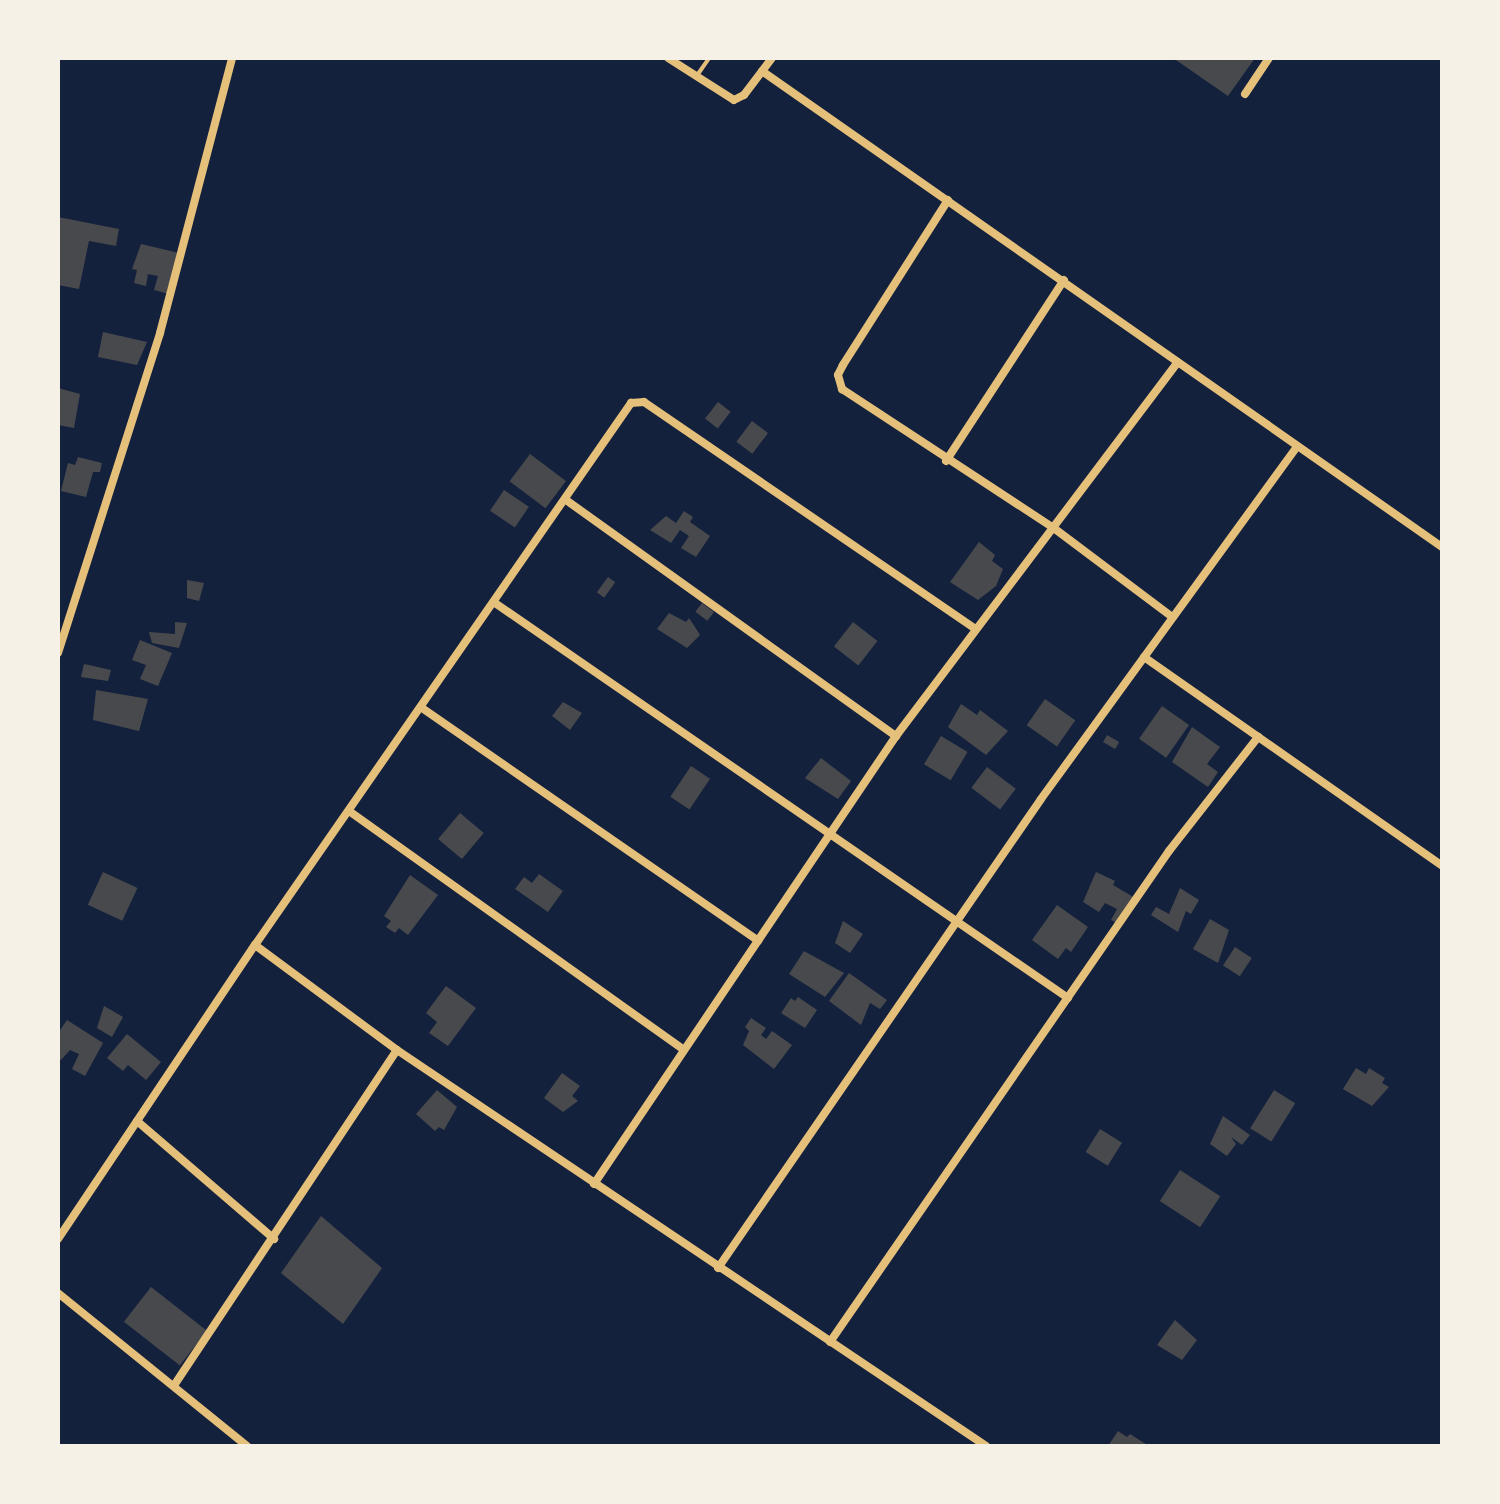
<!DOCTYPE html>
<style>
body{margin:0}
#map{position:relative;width:1500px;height:1504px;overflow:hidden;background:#14213d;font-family:"Nunito Sans",sans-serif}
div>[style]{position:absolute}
.building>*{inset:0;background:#48494c;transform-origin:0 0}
.service>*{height:4px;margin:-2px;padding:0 2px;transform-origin:2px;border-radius:2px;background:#e5c07b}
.minor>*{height:8px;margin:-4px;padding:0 4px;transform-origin:4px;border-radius:4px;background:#e5c07b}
span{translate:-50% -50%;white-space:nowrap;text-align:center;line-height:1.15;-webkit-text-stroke:8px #f6f1e7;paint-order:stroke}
.frame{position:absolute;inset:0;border:60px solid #f6f1e7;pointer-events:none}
</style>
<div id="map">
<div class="building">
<div style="clip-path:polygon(1173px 58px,1255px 58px,1228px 96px)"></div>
<div style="clip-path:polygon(58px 217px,119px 229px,116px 246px,89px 241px,79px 289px,58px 285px)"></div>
<div style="clip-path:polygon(141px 244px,179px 253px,169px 294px,154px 290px,158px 276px,148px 274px,146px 286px,134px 283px,137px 270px,132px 269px)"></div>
<div style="clip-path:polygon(103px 332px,147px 342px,137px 365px,98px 357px)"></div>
<div style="clip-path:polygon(58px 388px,80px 394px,74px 428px,58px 425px)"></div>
<div style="left:718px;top:402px;width:16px;height:21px;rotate:38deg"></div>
<div style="left:752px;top:421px;width:20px;height:26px;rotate:37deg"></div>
<div style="left:530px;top:454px;width:45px;height:34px;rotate:37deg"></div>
<div style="clip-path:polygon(78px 457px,102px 463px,100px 472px,93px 472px,86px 497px,61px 491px,68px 463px,75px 465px)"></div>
<div style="left:504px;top:490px;width:30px;height:25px;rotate:34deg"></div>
<div style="clip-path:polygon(684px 511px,693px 517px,690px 522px,710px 536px,696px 557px,681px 548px,689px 536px,680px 530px,671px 543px,650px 530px,666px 516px,676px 523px)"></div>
<div style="clip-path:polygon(979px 542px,995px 555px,992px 561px,1003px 569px,996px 586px,978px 600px,950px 582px)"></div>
<div style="left:608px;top:577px;width:9px;height:19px;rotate:36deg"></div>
<div style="clip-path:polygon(187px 580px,204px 583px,199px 601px,187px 598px)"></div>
<div style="left:702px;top:603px;width:15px;height:11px;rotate:37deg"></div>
<div style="clip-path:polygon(669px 613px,686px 622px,689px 618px,697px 630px,700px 635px,687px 648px,657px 629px)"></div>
<div style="clip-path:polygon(175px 622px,187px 623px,179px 648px,152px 643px,149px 632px,175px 634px)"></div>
<div style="left:853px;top:622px;width:31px;height:31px;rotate:38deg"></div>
<div style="clip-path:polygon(140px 640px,172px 653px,158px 686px,140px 679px,146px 665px,132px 660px)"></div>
<div style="clip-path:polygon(84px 664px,111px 670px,108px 681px,81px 677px)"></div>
<div style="clip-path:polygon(96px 690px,148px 699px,139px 731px,93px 720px)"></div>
<div style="left:1045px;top:699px;width:37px;height:32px;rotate:35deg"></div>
<div style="clip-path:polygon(563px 702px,582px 713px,570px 730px,552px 716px)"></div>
<div style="clip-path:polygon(961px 704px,977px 715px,980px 710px,1008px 731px,986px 755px,948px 727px)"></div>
<div style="left:1162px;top:706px;width:33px;height:40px;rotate:35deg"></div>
<div style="clip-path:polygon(1192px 727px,1220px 747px,1207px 764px,1218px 772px,1208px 787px,1172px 762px)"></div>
<div style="left:1107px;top:735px;width:14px;height:8px;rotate:30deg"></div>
<div style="left:941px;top:736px;width:31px;height:33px;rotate:31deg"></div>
<div style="clip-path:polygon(821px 758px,851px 781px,838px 799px,805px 778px)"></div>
<div style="left:691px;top:766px;width:23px;height:37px;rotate:34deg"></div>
<div style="left:987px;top:767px;width:36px;height:26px;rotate:37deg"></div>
<div style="left:460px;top:813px;width:31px;height:34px;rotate:40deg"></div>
<div style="left:103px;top:872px;width:38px;height:36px;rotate:25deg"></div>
<div style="clip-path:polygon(1096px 872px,1115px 881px,1113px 885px,1135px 898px,1118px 924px,1111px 920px,1117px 909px,1105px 903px,1099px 912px,1083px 902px)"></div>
<div style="clip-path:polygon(539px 874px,563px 891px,548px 912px,515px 889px,524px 877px,532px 883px)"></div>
<div style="clip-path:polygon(410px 875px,438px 895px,408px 935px,399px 928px,395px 933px,386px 927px,391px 921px,384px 916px)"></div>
<div style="clip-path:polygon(1180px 888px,1199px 900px,1191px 914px,1186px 911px,1178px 932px,1151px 915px,1156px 907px,1169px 914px)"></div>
<div style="clip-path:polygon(1057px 905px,1088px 927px,1071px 952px,1066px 948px,1058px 959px,1032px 940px)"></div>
<div style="clip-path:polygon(1210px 919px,1229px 930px,1218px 963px,1193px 949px)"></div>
<div style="clip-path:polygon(843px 921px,863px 934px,850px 953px,835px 943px)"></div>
<div style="left:1235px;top:947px;width:20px;height:22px;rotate:33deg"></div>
<div style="clip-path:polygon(804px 951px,844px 973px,825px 997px,789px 974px)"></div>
<div style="clip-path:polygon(849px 973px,887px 1000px,880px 1009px,870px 1003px,861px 1025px,829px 1001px)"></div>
<div style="clip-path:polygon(446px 986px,476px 1008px,448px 1046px,429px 1033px,437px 1022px,426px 1013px)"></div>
<div style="clip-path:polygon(798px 997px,817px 1010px,805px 1028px,781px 1013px,791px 998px,795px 1001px)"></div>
<div style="clip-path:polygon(104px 1006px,123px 1017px,112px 1037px,97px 1028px)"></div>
<div style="clip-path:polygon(751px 1018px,766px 1028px,761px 1035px,766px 1039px,772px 1031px,792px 1045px,774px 1069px,743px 1045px,749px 1031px,745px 1027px)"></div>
<div style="clip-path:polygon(67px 1020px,103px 1043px,85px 1076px,72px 1069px,79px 1054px,70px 1050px,61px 1060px,58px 1058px,58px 1033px)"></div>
<div style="clip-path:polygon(127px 1034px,161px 1062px,146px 1080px,128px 1065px,123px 1071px,107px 1058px)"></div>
<div style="clip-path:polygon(1356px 1068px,1366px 1074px,1369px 1068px,1385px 1078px,1382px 1083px,1389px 1087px,1372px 1106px,1343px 1089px)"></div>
<div style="clip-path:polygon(562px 1073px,580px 1086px,572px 1096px,578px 1101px,563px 1112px,544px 1098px)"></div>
<div style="clip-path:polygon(437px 1090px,457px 1107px,444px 1130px,439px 1127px,435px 1131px,416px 1114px)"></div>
<div style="left:1274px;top:1090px;width:25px;height:45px;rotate:32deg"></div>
<div style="clip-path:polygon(1223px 1116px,1250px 1135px,1242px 1145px,1231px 1137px,1236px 1144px,1227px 1156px,1210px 1144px)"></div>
<div style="left:1100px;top:1129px;width:26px;height:27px;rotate:32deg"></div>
<div style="left:1180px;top:1170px;width:48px;height:37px;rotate:33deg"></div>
<div style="clip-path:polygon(321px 1216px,382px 1268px,343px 1324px,281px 1273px)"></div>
<div style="left:151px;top:1287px;width:71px;height:44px;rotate:38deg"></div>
<div style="clip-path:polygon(1175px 1320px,1197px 1340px,1182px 1360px,1157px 1345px)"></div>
<div style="clip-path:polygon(1118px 1431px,1127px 1437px,1130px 1434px,1149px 1446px,1108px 1446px)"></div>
</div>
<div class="service">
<div style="left:698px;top:74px;width:19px;rotate:-55deg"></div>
</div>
<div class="minor">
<div style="left:668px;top:58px;width:78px;rotate:32.5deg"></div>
<div style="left:734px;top:100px;width:11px;rotate:-27deg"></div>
<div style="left:744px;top:95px;width:46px;rotate:-52.9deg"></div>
<div style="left:762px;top:71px;width:830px;rotate:34.99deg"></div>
<div style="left:1245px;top:94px;width:43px;rotate:-56.3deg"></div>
<div style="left:948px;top:200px;width:196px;rotate:122.5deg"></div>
<div style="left:843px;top:365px;width:11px;rotate:117deg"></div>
<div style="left:838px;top:375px;width:15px;rotate:74deg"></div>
<div style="left:842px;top:389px;width:255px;rotate:33.3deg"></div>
<div style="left:1055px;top:529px;width:146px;rotate:36.9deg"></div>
<div style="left:946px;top:461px;width:216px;rotate:-56.9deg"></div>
<div style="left:566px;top:500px;width:406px;rotate:35.6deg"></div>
<div style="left:495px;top:603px;width:696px;rotate:34.58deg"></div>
<div style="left:58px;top:653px;width:336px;rotate:-72.3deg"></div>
<div style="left:160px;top:333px;width:284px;rotate:-75.3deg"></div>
<div style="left:1144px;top:657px;width:364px;rotate:35deg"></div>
<div style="left:422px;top:708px;width:409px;rotate:34.7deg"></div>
<div style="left:349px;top:811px;width:410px;rotate:35.5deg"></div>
<div style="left:255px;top:945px;width:177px;rotate:36.5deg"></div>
<div style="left:397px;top:1050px;width:710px;rotate:33.91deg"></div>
<div style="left:137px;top:1121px;width:181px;rotate:40.7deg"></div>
<div style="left:594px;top:1184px;width:540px;rotate:-56.02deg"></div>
<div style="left:896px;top:736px;width:468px;rotate:-53deg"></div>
<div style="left:58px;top:1239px;width:354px;rotate:-56.2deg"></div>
<div style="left:255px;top:945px;width:660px;rotate:-55.25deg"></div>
<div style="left:631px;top:403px;width:13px;rotate:-4deg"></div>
<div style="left:644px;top:402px;width:401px;rotate:34.4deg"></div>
<div style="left:718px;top:1268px;width:569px;rotate:-55.44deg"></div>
<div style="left:1041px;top:799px;width:436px;rotate:-54deg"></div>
<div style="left:58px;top:1293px;width:243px;rotate:39deg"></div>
<div style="left:830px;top:1342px;width:597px;rotate:-55.38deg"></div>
<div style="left:1169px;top:851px;width:145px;rotate:-52deg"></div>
<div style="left:175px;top:1384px;width:401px;rotate:-56.4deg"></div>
</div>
<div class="frame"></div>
</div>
